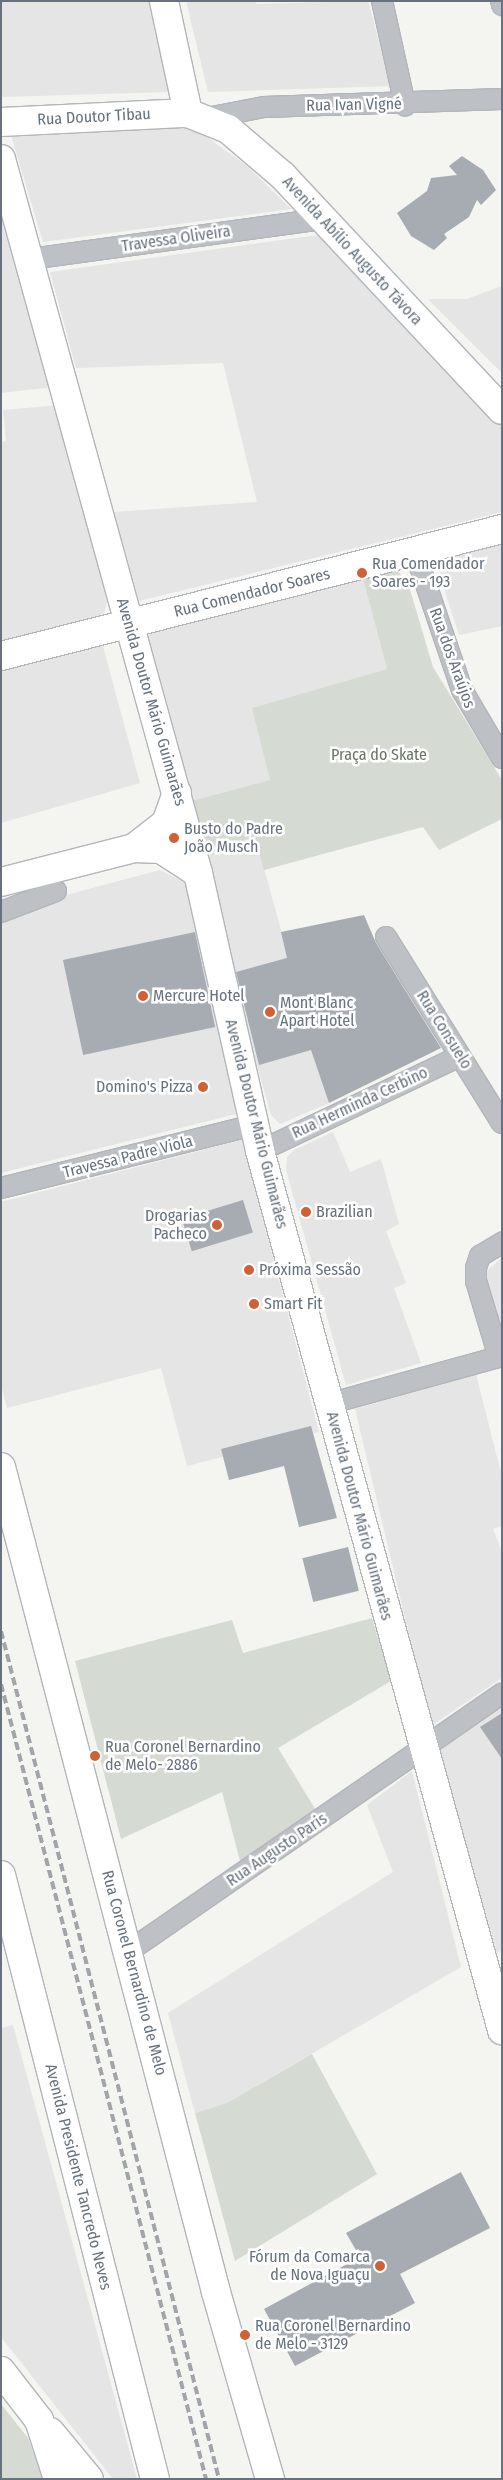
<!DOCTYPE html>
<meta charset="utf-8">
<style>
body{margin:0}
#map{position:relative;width:503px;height:2480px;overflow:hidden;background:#f4f4f1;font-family:"Fira Sans Condensed",sans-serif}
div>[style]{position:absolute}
.built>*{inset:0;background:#e4e5e4}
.green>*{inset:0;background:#d5dad2}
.building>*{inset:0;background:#a6acb2;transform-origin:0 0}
.roads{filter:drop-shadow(1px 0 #b2b6ba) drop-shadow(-1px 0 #b2b6ba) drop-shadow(0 1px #b2b6ba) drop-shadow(0 -1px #b2b6ba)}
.street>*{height:20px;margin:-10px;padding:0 10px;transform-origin:10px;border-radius:10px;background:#bdc0c4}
.secondary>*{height:28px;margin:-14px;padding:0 14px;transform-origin:14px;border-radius:14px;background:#fff}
.primary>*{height:28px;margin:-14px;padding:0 14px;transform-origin:14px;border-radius:14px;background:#fff}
.rail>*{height:4px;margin-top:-2px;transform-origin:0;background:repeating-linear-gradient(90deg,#a1a5aa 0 8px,transparent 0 12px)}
.dots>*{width:14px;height:14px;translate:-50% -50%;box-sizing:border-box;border:2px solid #fff;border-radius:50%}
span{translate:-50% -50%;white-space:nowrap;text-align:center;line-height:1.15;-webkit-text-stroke:5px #fff;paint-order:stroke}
.street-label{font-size:16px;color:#66727e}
.poi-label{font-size:16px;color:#66727e}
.left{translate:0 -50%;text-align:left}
.right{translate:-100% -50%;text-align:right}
.park-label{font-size:16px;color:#677664}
.frame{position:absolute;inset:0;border:2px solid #66727e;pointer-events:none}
</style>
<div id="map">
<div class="built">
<div style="clip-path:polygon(1px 1px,150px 1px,170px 92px,1px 97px)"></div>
<div style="clip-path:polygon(186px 1px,255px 1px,256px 4px,368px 1px,391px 86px,208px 92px)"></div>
<div style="clip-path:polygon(193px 127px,247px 166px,291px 209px,43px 242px,11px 135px)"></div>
<div style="clip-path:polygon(1px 199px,54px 387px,1px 393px)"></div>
<div style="clip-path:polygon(318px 235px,502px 425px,502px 512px,139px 601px,114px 512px,257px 502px,223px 363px,76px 368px,50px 272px)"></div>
<div style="clip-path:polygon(502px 286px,502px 373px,428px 299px,467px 299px)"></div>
<div style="clip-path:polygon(61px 405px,107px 601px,104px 613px,93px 619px,1px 642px,1px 442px,6px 441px,3px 410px)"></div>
<div style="clip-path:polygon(502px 540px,502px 626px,459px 635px,439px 573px,442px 560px,447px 554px)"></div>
<div style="clip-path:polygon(362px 575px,387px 669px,253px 708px,270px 780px,191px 801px,147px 635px)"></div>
<div style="clip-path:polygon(102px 643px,140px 783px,1px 823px,1px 668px)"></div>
<div style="clip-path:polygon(255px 836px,329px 1103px,280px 1124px,271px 1115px,228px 964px,204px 850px)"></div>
<div style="clip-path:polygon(160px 870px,189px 885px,240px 1113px,1px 1173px,1px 922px,40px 902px)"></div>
<div style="clip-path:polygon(333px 1132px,350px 1172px,381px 1159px,399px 1224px,386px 1231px,406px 1283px,394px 1288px,421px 1363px,346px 1385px,286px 1170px,287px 1157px,294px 1150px)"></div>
<div style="clip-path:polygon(242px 1140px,319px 1432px,187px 1466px,161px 1368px,7px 1408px,1px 1385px,1px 1202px)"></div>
<div style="clip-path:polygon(502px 1258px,502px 1334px,485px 1272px)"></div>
<div style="clip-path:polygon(476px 1374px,502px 1477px,502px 1526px,493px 1529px,502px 1552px,502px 1678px,431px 1726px,355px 1409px)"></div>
<div style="clip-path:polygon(502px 1708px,502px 1950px,497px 1953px,439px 1750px)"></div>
<div style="clip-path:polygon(412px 1771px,461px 1967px,227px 2103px,195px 2113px,168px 2013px,393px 1872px,367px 1805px)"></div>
<div style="clip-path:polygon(13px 2025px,137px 2479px,113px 2479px,1px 2337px,1px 2028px)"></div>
</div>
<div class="green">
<div style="clip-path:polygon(396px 569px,408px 583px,433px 667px,502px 780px,502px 819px,439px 850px,423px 827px,264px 870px,255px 837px,204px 850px,191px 801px,270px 780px,252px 708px,387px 669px,362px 575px)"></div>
<div style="clip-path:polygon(372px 1618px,391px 1681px,278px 1748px,317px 1812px,240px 1861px,222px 1792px,121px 1839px,75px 1661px,232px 1620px,243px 1653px)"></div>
<div style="clip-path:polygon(312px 2054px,377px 2174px,235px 2261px,195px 2113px,227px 2103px)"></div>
<div style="clip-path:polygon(1px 2404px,28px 2438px,43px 2479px,1px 2479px)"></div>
</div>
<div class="building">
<div style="clip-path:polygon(462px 156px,483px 170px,496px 190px,481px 205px,477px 200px,469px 217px,444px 234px,447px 238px,434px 250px,411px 236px,397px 213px,427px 191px,431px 178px,457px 175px,449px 166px)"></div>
<div style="clip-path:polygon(364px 915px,376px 943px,441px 1048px,329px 1103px,311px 1050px,259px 1065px,236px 972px,287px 958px,281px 932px)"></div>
<div style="left:195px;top:932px;width:97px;height:135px;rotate:78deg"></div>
<div style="left:243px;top:1200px;width:34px;height:64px;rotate:73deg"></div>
<div style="clip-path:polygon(311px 1426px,337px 1518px,299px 1527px,284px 1466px,229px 1480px,221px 1449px)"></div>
<div style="left:348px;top:1547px;width:45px;height:47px;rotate:76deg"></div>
<div style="clip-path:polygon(502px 1713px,502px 1759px,480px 1727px)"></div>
<div style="clip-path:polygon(461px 2172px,490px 2228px,400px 2274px,415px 2303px,295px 2366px,264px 2309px,360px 2257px,346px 2233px)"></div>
</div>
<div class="roads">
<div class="street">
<div style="left:382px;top:1px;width:107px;rotate:77.5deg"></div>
<div style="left:501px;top:1px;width:4px;rotate:76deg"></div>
<div style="left:207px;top:118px;width:58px;rotate:-10.9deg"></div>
<div style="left:264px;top:107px;width:238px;rotate:-1.9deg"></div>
<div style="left:30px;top:259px;width:296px;rotate:-7.8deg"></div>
<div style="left:415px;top:552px;width:146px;rotate:71.2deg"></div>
<div style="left:462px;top:690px;width:79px;rotate:59.5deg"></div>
<div style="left:1px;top:912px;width:59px;rotate:-20.9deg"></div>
<div style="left:386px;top:937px;width:219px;rotate:58.1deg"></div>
<div style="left:260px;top:1151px;width:221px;rotate:-25.4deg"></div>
<div style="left:1px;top:1188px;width:261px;rotate:-14deg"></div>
<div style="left:499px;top:1357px;width:79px;rotate:-106.8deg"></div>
<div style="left:476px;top:1281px;width:13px;rotate:-90deg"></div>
<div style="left:476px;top:1268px;width:13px;rotate:-72deg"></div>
<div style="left:480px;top:1256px;width:26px;rotate:-31deg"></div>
<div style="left:328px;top:1404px;width:180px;rotate:-15.4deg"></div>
<div style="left:129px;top:1951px;width:453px;rotate:-34.6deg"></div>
</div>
<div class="secondary">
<div style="left:164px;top:1px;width:115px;rotate:77.9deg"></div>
<div style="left:1px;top:159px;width:741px;rotate:74.58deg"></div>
<div style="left:198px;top:873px;width:285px;rotate:77.4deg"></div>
<div style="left:260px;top:1151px;width:912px;rotate:74.61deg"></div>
<div style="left:134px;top:848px;width:41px;rotate:-38deg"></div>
<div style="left:166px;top:823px;width:32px;rotate:-70deg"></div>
<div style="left:1px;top:882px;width:137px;rotate:-14.3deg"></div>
<div style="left:134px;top:848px;width:27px;rotate:2deg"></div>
<div style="left:161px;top:849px;width:44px;rotate:33deg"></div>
<div style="left:1px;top:1467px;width:853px;rotate:75.39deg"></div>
<div style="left:216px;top:2292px;width:195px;rotate:73.9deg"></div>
<div style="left:1px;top:1875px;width:623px;rotate:75.7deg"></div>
</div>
<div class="primary">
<div style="left:1px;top:122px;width:187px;rotate:-2.8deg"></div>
<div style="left:188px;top:113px;width:43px;rotate:21.8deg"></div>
<div style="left:228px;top:129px;width:72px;rotate:40.5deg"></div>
<div style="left:283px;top:176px;width:320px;rotate:46.9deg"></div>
<div style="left:1px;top:656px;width:517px;rotate:-14.22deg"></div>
<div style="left:1px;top:2371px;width:62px;rotate:52.2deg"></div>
<div style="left:39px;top:2420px;width:62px;rotate:72.1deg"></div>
<div style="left:50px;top:2432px;width:61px;rotate:50.3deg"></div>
</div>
</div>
<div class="rail">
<div style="left:1px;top:1631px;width:876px;rotate:75.58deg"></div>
<div style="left:1px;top:1684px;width:821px;rotate:75.54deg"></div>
</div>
<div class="dots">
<div style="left:362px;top:573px;background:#d06035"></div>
<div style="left:174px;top:838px;background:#d06035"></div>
<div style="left:143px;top:996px;background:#d06035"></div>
<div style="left:270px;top:1012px;background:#d06035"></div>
<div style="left:203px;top:1087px;background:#d06035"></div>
<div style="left:306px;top:1212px;background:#d06035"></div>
<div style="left:217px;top:1225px;background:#d06035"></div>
<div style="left:249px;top:1270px;background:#d06035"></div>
<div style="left:254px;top:1304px;background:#d06035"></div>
<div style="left:95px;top:1756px;background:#d06035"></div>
<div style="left:380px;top:2266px;background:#d06035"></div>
<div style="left:245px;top:2335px;background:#d06035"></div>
</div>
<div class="street-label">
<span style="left:354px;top:105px;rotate:-1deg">Rua Ivan Vigné</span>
<span style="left:94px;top:117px;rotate:-3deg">Rua Doutor Tibau</span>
<span style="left:176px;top:239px;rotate:-8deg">Travessa Oliveira</span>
<span style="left:352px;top:251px;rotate:47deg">Avenida Abílio Augusto Távora</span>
<span style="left:252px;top:593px;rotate:-14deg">Rua Comendador Soares</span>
<span style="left:452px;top:658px;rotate:70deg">Rua dos Araújos</span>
<span style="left:151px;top:702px;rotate:74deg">Avenida Doutor Mário Guimarães</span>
<span style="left:444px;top:1030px;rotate:58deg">Rua Consuelo</span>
<span style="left:360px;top:1103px;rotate:-25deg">Rua Herminda Cerbino</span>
<span style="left:256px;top:1124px;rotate:76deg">Avenida Doutor Mário Guimarães</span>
<span style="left:128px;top:1157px;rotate:-14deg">Travessa Padre Viola</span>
<span style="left:359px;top:1516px;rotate:75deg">Avenida Doutor Mário Guimarães</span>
<span style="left:277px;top:1850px;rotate:-34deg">Rua Augusto Paris</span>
<span style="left:134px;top:1973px;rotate:75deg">Rua Coronel Bernardino de Melo</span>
<span style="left:78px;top:2177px;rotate:76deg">Avenida Presidente Tancredo Neves</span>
</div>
<div class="poi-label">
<span class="left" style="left:372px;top:573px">Rua Comendador<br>Soares - 193</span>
<span class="left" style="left:184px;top:838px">Busto do Padre<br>João Musch</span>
<span class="left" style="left:153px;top:996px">Mercure Hotel</span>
<span class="left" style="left:280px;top:1012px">Mont Blanc<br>Apart Hotel</span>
<span class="right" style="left:193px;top:1087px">Domino's Pizza</span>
<span class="left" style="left:316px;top:1212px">Brazilian</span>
<span class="right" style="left:207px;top:1225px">Drogarias<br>Pacheco</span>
<span class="left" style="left:259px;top:1270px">Próxima Sessão</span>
<span class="left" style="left:264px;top:1304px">Smart Fit</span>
<span class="left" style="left:105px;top:1756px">Rua Coronel Bernardino<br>de Melo- 2886</span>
<span class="right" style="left:370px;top:2266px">Fórum da Comarca<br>de Nova Iguaçu</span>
<span class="left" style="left:255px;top:2335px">Rua Coronel Bernardino<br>de Melo - 3129</span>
</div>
<div class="park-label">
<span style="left:379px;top:755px">Praça do Skate</span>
</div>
<div class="frame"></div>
</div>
